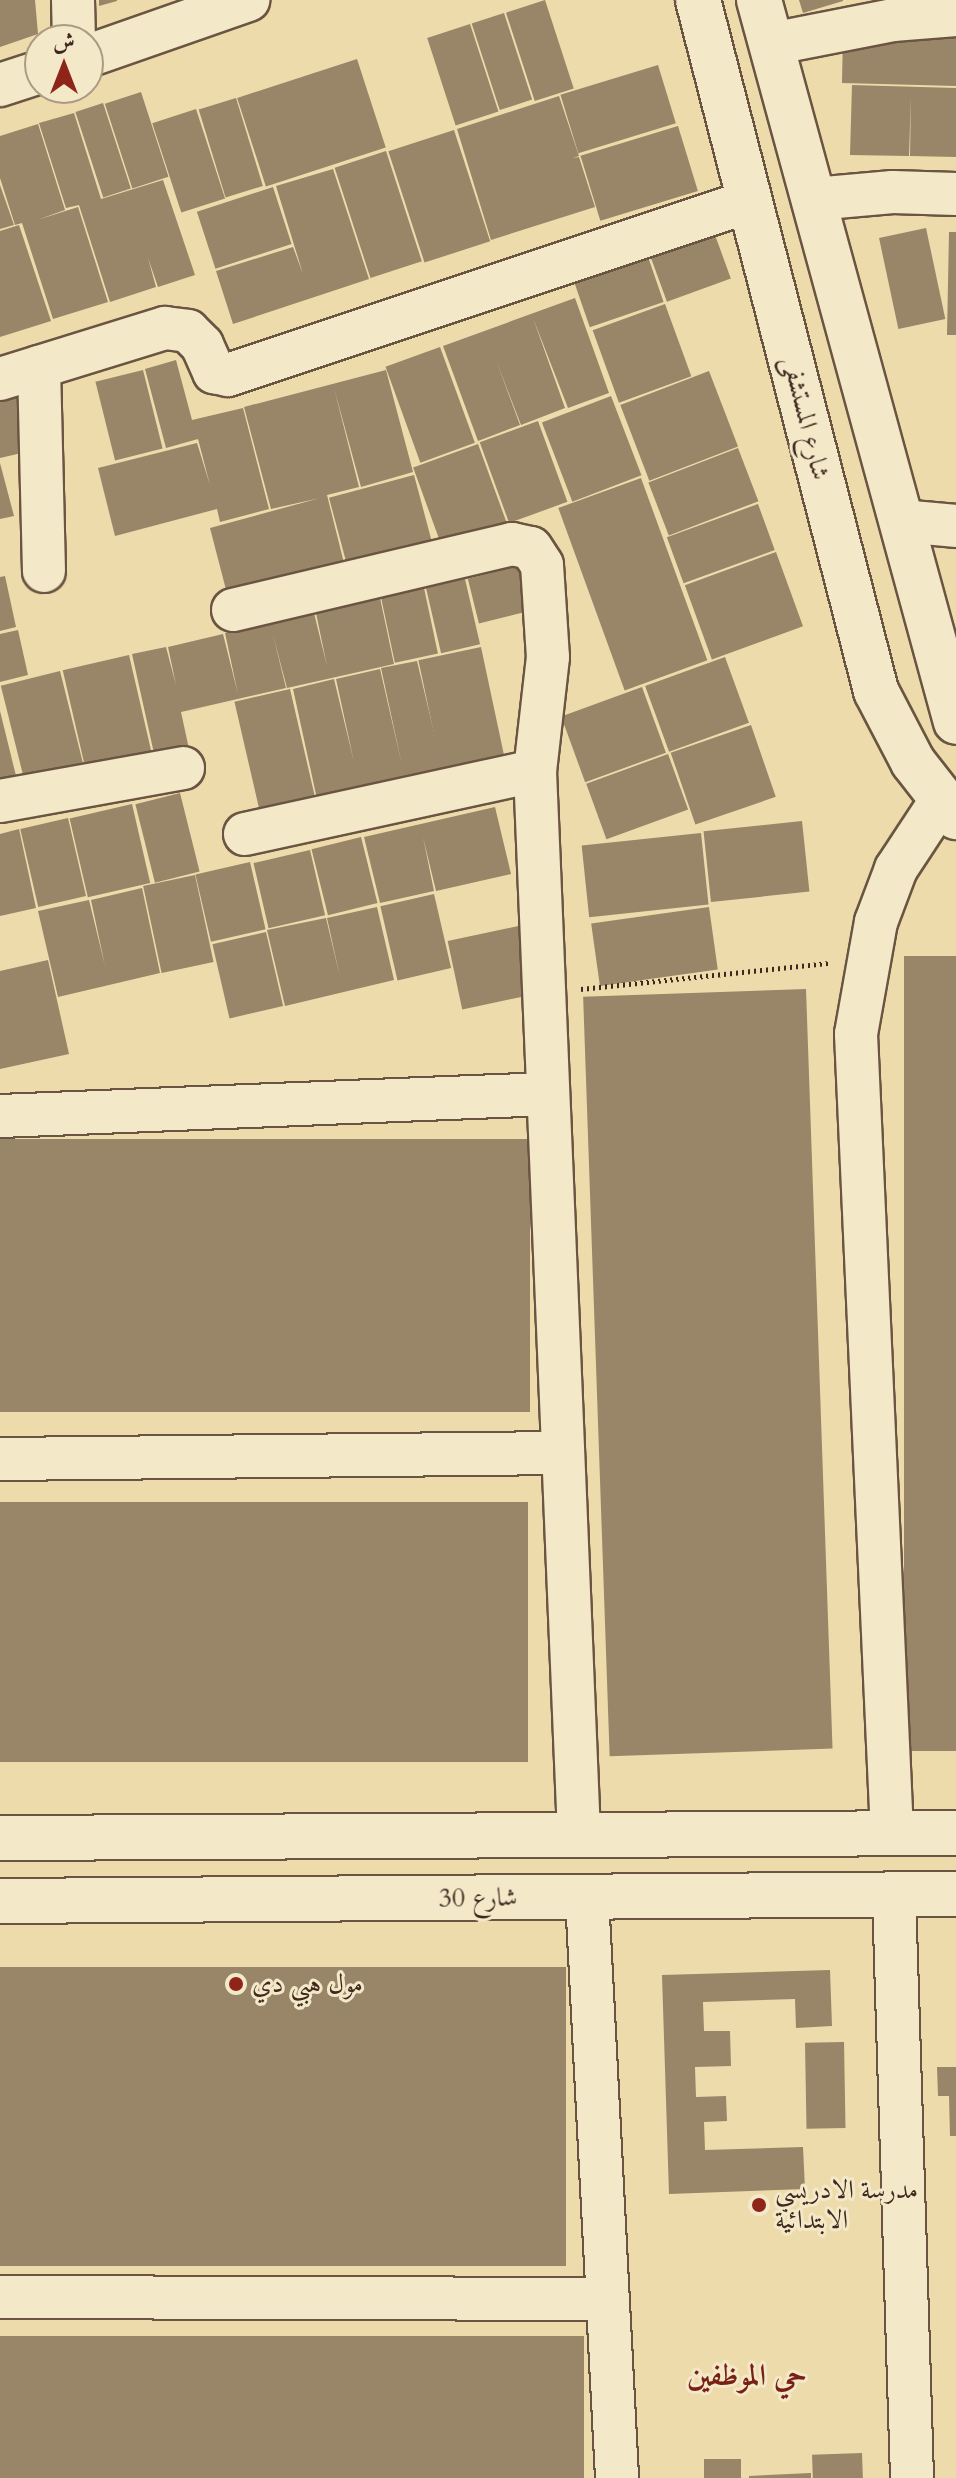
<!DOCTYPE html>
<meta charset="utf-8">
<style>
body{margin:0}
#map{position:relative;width:956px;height:2478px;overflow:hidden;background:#eddbab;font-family:Cardo,Amiri,serif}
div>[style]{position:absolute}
.building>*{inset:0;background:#998568;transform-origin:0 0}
.path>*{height:5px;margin-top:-2.5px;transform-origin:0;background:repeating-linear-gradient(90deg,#3e281f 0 2px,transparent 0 6px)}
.roads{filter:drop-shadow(2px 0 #6a5542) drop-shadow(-2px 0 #6a5542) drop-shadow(0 2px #6a5542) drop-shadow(0 -2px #6a5542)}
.street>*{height:42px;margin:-21px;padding:0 21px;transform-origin:21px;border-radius:21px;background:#f3e8c8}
.secondary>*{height:44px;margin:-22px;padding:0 22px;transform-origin:22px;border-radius:22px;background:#f3e8c8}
.dots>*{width:22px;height:22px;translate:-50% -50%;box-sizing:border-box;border:4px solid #f3e8c8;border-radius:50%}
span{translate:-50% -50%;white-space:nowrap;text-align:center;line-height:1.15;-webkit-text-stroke:6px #f3e8c8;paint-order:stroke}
.street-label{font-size:26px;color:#3e281f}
.poi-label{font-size:26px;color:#3e281f}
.left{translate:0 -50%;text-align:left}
.quarter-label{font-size:30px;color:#7a1f14;font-weight:700}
.north{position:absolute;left:24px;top:24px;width:80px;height:80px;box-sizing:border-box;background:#f3e8c8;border:2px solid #ab9b84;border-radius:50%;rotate:0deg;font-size:22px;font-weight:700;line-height:32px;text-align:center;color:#3e281f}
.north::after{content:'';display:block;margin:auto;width:28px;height:36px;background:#8f2418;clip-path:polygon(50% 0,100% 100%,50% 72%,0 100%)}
</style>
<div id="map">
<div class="building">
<div style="clip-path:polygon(0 0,35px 0,38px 34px,0 47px)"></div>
<div style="clip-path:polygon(99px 0,117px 0,117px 1px,99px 6px)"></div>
<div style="left:545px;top:0;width:93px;height:41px;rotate:72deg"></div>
<div style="clip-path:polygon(799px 0,843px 0,843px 1px,803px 13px)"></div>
<div style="left:504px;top:13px;width:91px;height:34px;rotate:72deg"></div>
<div style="clip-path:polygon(956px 23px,956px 86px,842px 83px,843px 32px)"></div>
<div style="left:470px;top:24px;width:92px;height:45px;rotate:72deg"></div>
<div style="left:357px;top:59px;width:93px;height:126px;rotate:72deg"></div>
<div style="left:658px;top:65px;width:61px;height:102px;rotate:73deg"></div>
<div style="clip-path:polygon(852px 85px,956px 88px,956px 157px,910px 156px,911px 96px,909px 156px,850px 155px)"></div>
<div style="left:141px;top:92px;width:89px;height:38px;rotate:72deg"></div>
<div style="clip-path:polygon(559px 96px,579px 156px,573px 158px,579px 157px,595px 207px,491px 240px,457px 129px)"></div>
<div style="left:236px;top:98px;width:92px;height:39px;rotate:73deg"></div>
<div style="left:103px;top:103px;width:90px;height:29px;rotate:72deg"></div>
<div style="left:196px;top:109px;width:94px;height:46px;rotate:72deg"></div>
<div style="clip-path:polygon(74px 113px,101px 199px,163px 180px,195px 275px,158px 287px,148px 258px,156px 287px,110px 302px,79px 205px,66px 208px,39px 123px)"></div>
<div style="clip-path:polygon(38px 124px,65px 210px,37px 220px,78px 207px,108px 302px,53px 319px,22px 223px,15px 225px,0 178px,0 136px)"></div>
<div style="left:678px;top:126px;width:68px;height:102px;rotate:73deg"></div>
<div style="left:454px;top:130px;width:117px;height:69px;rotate:72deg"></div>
<div style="left:386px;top:151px;width:116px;height:54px;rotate:72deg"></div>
<div style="clip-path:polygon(333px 169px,369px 279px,233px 324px,216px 271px,293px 247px,303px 274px,276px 186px)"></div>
<div style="clip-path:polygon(0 185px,14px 225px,0 229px)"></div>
<div style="left:273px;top:187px;width:60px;height:80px;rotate:72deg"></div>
<div style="left:711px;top:224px;width:58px;height:68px;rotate:70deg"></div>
<div style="clip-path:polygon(19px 225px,51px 321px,0 337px,0 231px)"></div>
<div style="left:926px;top:228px;width:93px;height:48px;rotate:78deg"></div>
<div style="clip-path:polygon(949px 232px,956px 232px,956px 335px,947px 335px)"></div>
<div style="left:645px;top:248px;width:57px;height:78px;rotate:71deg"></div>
<div style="clip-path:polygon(575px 298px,609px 393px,568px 408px,533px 318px,565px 408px,521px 425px,496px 360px,520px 425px,478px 441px,443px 346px)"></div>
<div style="left:665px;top:304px;width:77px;height:77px;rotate:70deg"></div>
<div style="left:440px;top:347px;width:102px;height:58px;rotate:70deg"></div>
<div style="clip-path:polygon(176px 360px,192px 420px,243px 408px,269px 509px,220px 522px,217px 509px,115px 536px,98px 468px,197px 443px,210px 485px,198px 439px,166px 448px,145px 369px)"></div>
<div style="left:143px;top:370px;width:81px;height:49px;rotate:76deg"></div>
<div style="clip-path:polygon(386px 370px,413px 472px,361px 487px,334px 388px,359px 487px,327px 495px,348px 579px,231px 609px,210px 528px,320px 498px,271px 509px,244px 407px)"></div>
<div style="left:709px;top:371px;width:81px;height:95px;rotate:69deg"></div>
<div style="clip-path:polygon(26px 396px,39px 449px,0 458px,0 401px)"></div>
<div style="left:611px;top:396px;width:85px;height:74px;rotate:69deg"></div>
<div style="left:538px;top:421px;width:86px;height:62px;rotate:70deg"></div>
<div style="left:478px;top:444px;width:84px;height:69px;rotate:70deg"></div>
<div style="left:738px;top:448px;width:57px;height:96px;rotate:69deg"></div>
<div style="clip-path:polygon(0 463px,14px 516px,0 519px)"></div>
<div style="left:414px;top:475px;width:84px;height:88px;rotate:75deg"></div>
<div style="left:641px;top:478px;width:194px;height:88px;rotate:70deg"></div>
<div style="left:758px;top:504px;width:49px;height:97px;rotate:70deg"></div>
<div style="left:776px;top:552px;width:79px;height:97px;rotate:70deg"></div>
<div style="left:527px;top:564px;width:46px;height:61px;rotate:76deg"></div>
<div style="clip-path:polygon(5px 576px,16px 627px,0 631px,0 577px)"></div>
<div style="left:465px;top:579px;width:67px;height:40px;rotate:77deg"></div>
<div style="left:424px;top:588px;width:67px;height:44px;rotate:78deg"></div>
<div style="clip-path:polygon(380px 598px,394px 664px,287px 688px,273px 635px,286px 688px,181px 712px,189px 749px,155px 758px,132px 654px,166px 647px,176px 685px,168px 647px,223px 634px,238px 694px,225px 633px,314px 613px,327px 666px,316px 613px)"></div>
<div style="clip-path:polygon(18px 630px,28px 675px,0 682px,0 634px)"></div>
<div style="left:481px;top:647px;width:112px;height:64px;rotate:78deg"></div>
<div style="left:129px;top:655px;width:106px;height:68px;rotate:77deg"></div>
<div style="left:725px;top:657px;width:70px;height:85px;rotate:70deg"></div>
<div style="clip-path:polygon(417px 661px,443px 770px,317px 799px,293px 689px,334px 679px,354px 762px,336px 679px,380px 669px,402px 765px,381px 668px)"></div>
<div style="left:60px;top:671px;width:105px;height:61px;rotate:76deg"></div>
<div style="left:642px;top:687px;width:70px;height:86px;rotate:70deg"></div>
<div style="left:290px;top:689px;width:114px;height:57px;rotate:77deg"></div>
<div style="clip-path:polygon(0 711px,19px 788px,0 792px)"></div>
<div style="left:751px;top:725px;width:76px;height:85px;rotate:71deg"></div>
<div style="left:668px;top:754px;width:59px;height:87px;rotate:70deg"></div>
<div style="left:180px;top:793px;width:81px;height:46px;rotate:76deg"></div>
<div style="left:132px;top:804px;width:81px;height:64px;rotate:77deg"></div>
<div style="clip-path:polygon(495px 807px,511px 874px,436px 891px,423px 837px,434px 891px,380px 903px,364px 837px)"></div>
<div style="left:68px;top:818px;width:80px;height:49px;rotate:77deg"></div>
<div style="left:802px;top:821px;width:71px;height:99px;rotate:84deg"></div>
<div style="clip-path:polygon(19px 829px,36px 908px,0 916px,0 834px)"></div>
<div style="left:701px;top:833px;width:72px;height:120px;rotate:84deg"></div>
<div style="left:361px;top:837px;width:68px;height:51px;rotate:76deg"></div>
<div style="left:310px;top:850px;width:67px;height:58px;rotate:77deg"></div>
<div style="left:250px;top:862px;width:69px;height:56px;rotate:77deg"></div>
<div style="left:195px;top:875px;width:89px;height:53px;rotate:78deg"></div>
<div style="clip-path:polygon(142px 888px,160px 973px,58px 997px,38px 911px,89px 900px,105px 966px,91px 900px)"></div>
<div style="left:434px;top:894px;width:76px;height:55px;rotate:77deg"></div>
<div style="clip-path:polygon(377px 907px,394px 980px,285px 1006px,267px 930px,326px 918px,340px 977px,327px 918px)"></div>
<div style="left:709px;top:907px;width:63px;height:119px;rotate:82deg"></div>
<div style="left:523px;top:925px;width:70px;height:77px;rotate:78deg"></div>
<div style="left:266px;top:932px;width:76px;height:55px;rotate:77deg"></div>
<div style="left:904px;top:956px;width:52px;height:795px"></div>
<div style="clip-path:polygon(48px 960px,69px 1054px,0 1069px,0 971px)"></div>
<div style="left:806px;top:989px;width:760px;height:223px;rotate:88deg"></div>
<div style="left:530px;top:1139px;width:273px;height:530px;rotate:90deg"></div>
<div style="left:528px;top:1502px;width:260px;height:528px;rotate:90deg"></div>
<div style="left:566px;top:1967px;width:299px;height:566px;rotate:90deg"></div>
<div style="clip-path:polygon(830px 1970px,832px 2026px,796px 2028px,795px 1999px,703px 2002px,704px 2031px,730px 2031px,731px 2066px,695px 2067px,696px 2097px,726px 2096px,727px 2121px,704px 2122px,705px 2150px,803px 2147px,805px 2189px,669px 2194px,662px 1975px)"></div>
<div style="left:844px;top:2042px;width:86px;height:39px;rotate:89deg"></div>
<div style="clip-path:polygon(937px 2067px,956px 2067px,956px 2136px,950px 2136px,949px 2096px,938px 2096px)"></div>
<div style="left:0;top:2336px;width:584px;height:142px"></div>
<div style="left:862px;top:2453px;width:25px;height:50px;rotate:88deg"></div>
<div style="left:741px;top:2459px;width:19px;height:37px;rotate:90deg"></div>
<div style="clip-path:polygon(811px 2473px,811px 2478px,749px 2478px,749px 2476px)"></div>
</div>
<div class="path">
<div style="left:581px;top:989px;width:250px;rotate:-6deg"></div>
</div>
<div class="roads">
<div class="street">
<div style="left:73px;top:0;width:40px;rotate:88.6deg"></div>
<div style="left:771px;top:44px;width:124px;rotate:-11.1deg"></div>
<div style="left:893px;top:20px;width:63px;rotate:-4.5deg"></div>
<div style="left:88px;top:56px;width:170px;rotate:-19.3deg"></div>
<div style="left:0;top:85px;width:42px;rotate:-18deg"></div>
<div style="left:814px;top:199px;width:79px;rotate:-5.1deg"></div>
<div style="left:893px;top:192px;width:63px;rotate:1.8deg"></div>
<div style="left:39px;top:367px;width:204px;rotate:88.6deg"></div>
<div style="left:0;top:379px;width:173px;rotate:-17.2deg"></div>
<div style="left:165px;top:328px;width:23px;rotate:7deg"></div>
<div style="left:188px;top:331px;width:20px;rotate:45deg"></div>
<div style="left:202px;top:345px;width:30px;rotate:66deg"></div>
<div style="left:214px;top:372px;width:14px;rotate:12deg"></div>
<div style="left:228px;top:375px;width:550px;rotate:-18.43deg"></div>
<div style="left:902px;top:521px;width:54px;rotate:5.3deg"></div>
<div style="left:233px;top:610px;width:287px;rotate:-13.3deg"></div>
<div style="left:512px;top:544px;width:19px;rotate:12deg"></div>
<div style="left:531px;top:548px;width:20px;rotate:57deg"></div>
<div style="left:542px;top:565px;width:92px;rotate:86.3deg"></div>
<div style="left:548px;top:657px;width:115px;rotate:96.5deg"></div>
<div style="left:535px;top:771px;width:1065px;rotate:87.63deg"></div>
<div style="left:0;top:801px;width:186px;rotate:-10.2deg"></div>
<div style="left:245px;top:834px;width:297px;rotate:-12.3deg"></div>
<div style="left:0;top:1116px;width:548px;rotate:-2.3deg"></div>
<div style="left:0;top:1459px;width:563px;rotate:-0.61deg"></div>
<div style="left:892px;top:1833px;width:800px;rotate:-92.58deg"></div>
<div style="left:856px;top:1034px;width:114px;rotate:-79.9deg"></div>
<div style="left:876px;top:922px;width:57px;rotate:-69.3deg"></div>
<div style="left:896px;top:869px;width:84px;rotate:-56.7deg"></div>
<div style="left:894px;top:1895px;width:583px;rotate:88.23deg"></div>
<div style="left:587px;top:1897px;width:582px;rotate:87.04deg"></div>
<div style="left:0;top:2297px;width:608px;rotate:0.19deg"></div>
</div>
<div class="secondary">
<div style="left:698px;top:0;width:714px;rotate:75.55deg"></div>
<div style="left:876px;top:691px;width:80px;rotate:62.5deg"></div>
<div style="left:913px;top:762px;width:70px;rotate:52deg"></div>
<div style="left:759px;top:0;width:748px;rotate:74.74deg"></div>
<div style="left:0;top:1838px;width:956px;rotate:-0.3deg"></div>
<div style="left:0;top:1901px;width:956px;rotate:-0.42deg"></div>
</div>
</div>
<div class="dots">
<div style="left:236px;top:1984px;background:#8f2418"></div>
<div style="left:759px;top:2205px;background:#8f2418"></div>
</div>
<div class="street-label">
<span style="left:806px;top:418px;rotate:76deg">شارع المستشفى</span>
<span style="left:478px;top:1898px;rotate:-1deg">شارع 30</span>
</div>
<div class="poi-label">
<span class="left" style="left:252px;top:1984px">مول هبي دي</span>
<span class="left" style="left:775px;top:2205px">مدرسة الادريسي<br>الابتدائية</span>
</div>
<div class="quarter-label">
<span style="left:747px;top:2376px">حي الموظفين</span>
</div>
<div class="north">ش</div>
</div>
